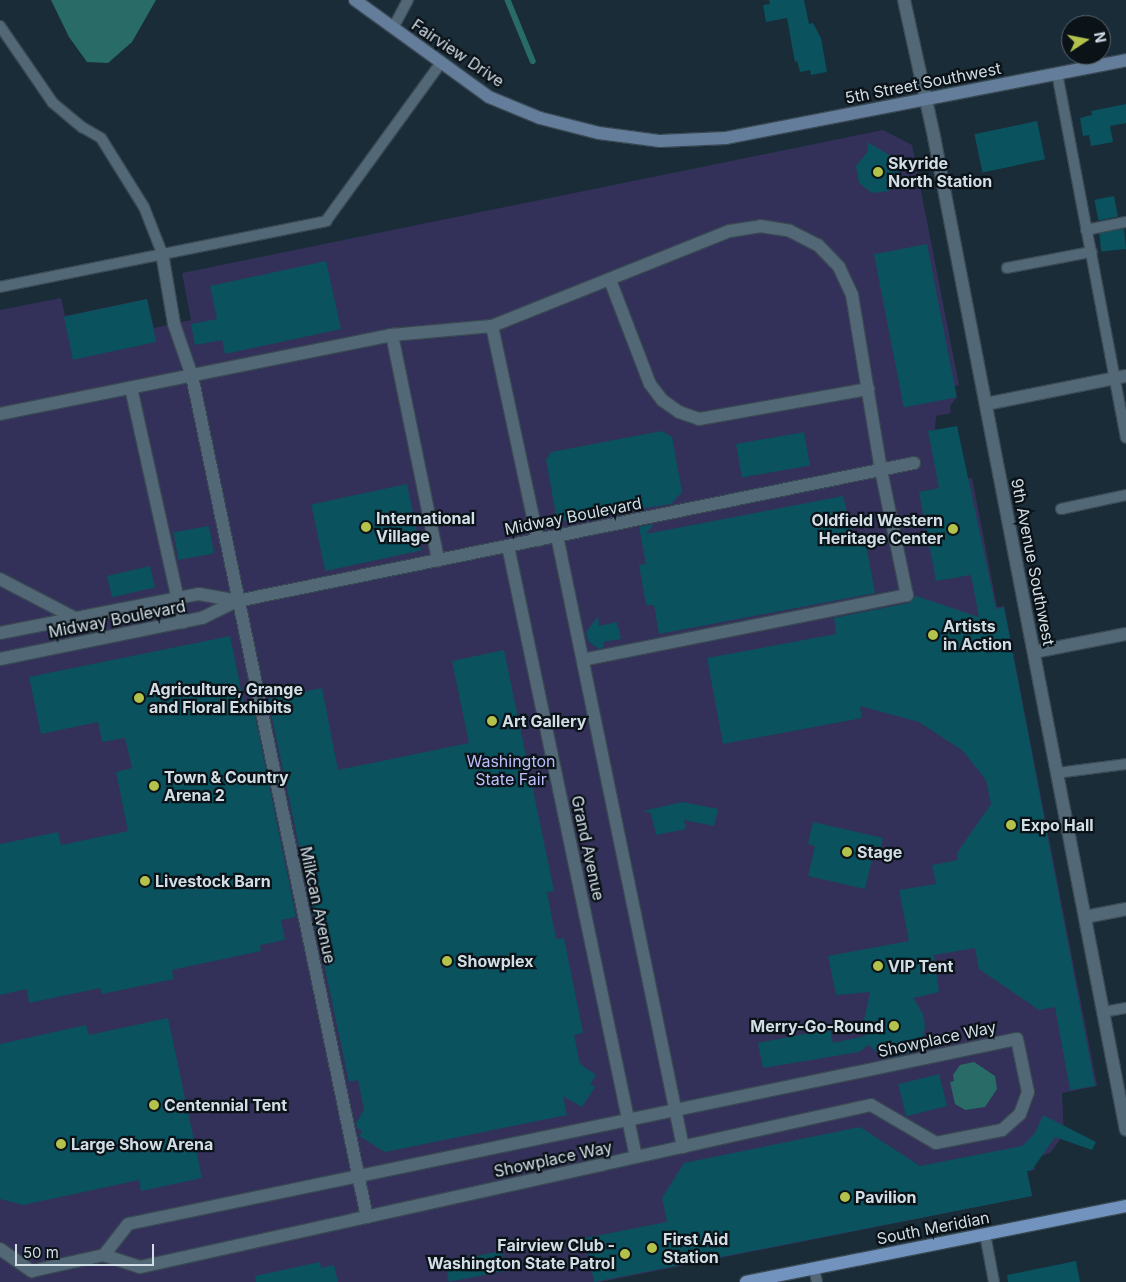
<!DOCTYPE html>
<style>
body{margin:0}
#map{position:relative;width:1126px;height:1282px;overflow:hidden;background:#192c38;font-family:Inter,sans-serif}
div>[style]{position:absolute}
.green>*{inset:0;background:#333159}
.water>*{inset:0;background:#296c67}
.stream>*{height:5.5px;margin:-2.75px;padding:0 2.75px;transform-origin:2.75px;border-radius:2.75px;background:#296c67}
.building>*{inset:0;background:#09525e;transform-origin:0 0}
.roads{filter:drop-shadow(1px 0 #394953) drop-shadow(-1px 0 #394953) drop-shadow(0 1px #394953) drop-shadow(0 -1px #394953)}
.service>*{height:10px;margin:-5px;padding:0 5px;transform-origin:5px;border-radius:5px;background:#536876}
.pedestrian>*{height:12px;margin:-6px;padding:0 6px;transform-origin:6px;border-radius:6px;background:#536876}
.minor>*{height:12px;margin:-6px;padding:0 6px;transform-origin:6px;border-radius:6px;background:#536876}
.secondary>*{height:12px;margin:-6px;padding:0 6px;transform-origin:6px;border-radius:6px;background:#637d9b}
.primary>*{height:12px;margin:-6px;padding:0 6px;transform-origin:6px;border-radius:6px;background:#7393bf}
.dots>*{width:14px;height:14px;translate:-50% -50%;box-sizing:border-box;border:2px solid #0b1319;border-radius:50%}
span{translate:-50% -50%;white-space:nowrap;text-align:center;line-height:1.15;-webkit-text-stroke:4.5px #0b1319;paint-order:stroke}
.street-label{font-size:16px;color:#d2dee6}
.poi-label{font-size:16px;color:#d2dee6;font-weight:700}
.left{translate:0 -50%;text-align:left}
.right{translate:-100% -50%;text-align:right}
.park-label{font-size:16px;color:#bebefb}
.north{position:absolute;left:1061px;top:15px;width:50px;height:50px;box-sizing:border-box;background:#0b1319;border:1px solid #5b646b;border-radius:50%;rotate:79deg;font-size:14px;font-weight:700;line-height:20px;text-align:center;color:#d2dee6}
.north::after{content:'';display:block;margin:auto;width:18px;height:22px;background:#b3c24b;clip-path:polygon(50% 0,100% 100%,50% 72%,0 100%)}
.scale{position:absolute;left:15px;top:1244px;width:139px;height:22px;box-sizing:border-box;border:2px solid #d2dee6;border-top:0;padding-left:6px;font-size:15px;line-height:18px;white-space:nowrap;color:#d2dee6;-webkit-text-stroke:4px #0b1319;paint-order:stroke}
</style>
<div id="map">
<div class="green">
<div style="clip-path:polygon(883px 130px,912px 145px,959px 385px,955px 386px,957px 397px,950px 406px,951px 413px,936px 416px,935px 429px,945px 471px,966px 479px,972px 478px,997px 607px,1004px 606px,1097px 1086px,1062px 1093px,1064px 1134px,1051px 1152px,1033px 1160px,1035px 1170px,1027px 1171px,1032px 1196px,600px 1282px,0 1282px,0 310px,61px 298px,65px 316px,147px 299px,154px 328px,191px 320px,182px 273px)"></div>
</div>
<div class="water">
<div style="clip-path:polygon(51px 0,156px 0,132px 42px,108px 63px,87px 62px,69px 37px)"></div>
<div style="clip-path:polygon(974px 1062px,995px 1076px,997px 1089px,985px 1107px,965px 1110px,955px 1104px,950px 1082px,954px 1081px,953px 1075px,960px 1065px)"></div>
</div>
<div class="stream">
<div style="left:508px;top:0;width:66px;rotate:67.7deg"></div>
</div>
<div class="building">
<div style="clip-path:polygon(769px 0,804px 0,809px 24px,813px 23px,821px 38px,827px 72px,811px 75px,810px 70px,800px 72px,797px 61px,795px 62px,787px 18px,766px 22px,763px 5px,770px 4px)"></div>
<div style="clip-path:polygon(1126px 104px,1126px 123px,1110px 126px,1113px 142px,1091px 146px,1089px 135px,1083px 136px,1080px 118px,1092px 115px,1091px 111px)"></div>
<div style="left:1037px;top:121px;width:39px;height:64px;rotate:78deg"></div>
<div style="clip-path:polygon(867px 142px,898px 160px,900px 178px,889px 191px,872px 193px,859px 183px,856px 166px,868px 151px)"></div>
<div style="left:1114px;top:196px;width:21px;height:20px;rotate:79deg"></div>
<div style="left:1124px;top:229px;width:20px;height:25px;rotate:84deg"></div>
<div style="left:927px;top:244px;width:156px;height:54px;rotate:79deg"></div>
<div style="clip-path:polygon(326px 261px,341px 329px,225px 354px,222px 340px,195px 345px,191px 324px,217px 319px,210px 286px)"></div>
<div style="left:147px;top:299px;width:44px;height:85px;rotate:78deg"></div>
<div style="clip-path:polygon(957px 426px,996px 609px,1004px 607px,1095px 1086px,1070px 1090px,1055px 1007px,1039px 1010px,979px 969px,975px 948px,934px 955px,939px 992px,913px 998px,923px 1014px,925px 1027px,923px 1038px,908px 1053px,892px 1057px,881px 1055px,868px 1045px,859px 1052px,763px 1068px,758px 1043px,830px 1029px,833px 1043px,865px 1036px,863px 1025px,870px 992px,836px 995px,828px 956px,909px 941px,899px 890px,936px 884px,932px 865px,958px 860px,957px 853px,991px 804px,986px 780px,963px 751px,919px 722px,860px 706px,862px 718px,723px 744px,707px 658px,836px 634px,834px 618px,909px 603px,916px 596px,979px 617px,971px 575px,936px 581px,919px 492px,939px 488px,928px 431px)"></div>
<div style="clip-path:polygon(662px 431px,672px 437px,682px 492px,671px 504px,565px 521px,556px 515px,546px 460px,551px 452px)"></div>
<div style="left:804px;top:432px;width:34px;height:69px;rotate:80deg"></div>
<div style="left:407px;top:484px;width:68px;height:98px;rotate:78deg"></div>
<div style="clip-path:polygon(843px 496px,855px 546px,866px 544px,875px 593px,659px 634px,654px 605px,646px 605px,639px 565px,646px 564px,639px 527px,654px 524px,646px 534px)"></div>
<div style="left:209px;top:526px;width:28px;height:36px;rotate:80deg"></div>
<div style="left:150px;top:566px;width:22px;height:44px;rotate:77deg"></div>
<div style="clip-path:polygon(598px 616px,599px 626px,617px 622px,621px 639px,603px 642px,604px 647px,599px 649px,588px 641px,586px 632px)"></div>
<div style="clip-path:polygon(230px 636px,244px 704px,252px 702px,296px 917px,281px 920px,285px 940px,260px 945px,261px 951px,172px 970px,174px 979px,102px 994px,100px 988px,29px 1003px,27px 989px,0 995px,0 844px,58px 832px,61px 845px,128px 831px,116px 772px,132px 768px,125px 738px,102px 742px,98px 722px,41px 734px,29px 677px)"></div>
<div style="clip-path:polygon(504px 650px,554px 891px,547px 892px,556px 939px,564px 938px,583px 1033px,574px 1035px,580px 1064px,596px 1075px,590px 1084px,595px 1087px,582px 1107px,563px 1096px,567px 1115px,385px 1152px,359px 1136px,362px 1131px,357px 1128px,356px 1123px,364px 1110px,358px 1080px,349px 1082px,268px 699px,322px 688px,338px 770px,469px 743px,452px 661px)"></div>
<div style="clip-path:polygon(682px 802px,718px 809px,714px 826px,684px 820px,686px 829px,656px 835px,651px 813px,643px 811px)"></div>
<div style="clip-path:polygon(813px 822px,883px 838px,878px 860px,872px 859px,865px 889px,808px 876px,815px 846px,808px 844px)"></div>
<div style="clip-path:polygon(168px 1018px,202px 1178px,141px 1191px,139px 1180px,23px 1205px,0 1199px,0 1044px,86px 1025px,89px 1035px)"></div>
<div style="left:939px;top:1074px;width:33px;height:42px;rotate:76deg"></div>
<div style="clip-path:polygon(1043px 1115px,1096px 1142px,1092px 1150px,1055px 1137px,1032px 1170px,1027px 1171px,1032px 1196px,594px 1282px,585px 1238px,667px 1222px,662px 1198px,684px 1163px,860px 1127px,920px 1166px,1022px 1146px,1035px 1133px)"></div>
<div style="left:502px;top:1251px;width:20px;height:58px;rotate:79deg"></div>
<div style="clip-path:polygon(1076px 1261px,1080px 1282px,1008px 1282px,1007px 1275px)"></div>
<div style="clip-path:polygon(320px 1262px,321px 1268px,334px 1265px,338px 1282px,256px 1282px,255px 1276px)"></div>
</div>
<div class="roads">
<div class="service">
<div style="left:0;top:26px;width:93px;rotate:55.5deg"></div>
<div style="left:53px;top:103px;width:38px;rotate:40deg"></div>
<div style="left:82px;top:127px;width:22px;rotate:30deg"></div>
<div style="left:101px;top:138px;width:81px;rotate:58.1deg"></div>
<div style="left:144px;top:207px;width:49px;rotate:68.6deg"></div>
<div style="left:393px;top:28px;width:32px;rotate:-62deg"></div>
<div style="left:1057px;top:73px;width:371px;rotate:79.3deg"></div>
<div style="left:1086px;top:230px;width:41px;rotate:-11.3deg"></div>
<div style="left:1007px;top:268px;width:86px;rotate:-10.8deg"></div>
<div style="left:0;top:287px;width:333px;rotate:-11.4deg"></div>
<div style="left:326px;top:221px;width:195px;rotate:-54deg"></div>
<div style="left:1061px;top:509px;width:66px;rotate:-12.2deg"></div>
<div style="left:1057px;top:773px;width:70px;rotate:-7.4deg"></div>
<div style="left:1103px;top:1012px;width:23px;rotate:-10deg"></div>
<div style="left:985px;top:1234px;width:49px;rotate:79.4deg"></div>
<div style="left:814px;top:1268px;width:14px;rotate:78deg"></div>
</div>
<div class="pedestrian">
<div style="left:162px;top:253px;width:72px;rotate:80.4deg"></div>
<div style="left:174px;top:324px;width:55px;rotate:70.9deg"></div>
<div style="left:192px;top:376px;width:859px;rotate:78.25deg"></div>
<div style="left:610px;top:280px;width:111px;rotate:69deg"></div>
<div style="left:650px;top:384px;width:20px;rotate:53deg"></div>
<div style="left:662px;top:400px;width:21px;rotate:35deg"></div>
<div style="left:679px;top:412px;width:21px;rotate:19deg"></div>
<div style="left:699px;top:419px;width:172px;rotate:-10.1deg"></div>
<div style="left:492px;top:326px;width:219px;rotate:77.9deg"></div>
<div style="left:392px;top:335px;width:230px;rotate:78.4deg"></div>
<div style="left:131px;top:388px;width:240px;rotate:77.5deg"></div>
<div style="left:0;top:414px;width:400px;rotate:-11.4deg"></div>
<div style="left:392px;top:335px;width:100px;rotate:-5.1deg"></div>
<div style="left:492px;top:326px;width:256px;rotate:-21.8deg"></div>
<div style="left:730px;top:231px;width:30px;rotate:-9deg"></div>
<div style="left:760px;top:226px;width:30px;rotate:9deg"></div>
<div style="left:790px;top:231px;width:31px;rotate:27deg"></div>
<div style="left:818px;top:245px;width:30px;rotate:46deg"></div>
<div style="left:839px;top:267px;width:31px;rotate:65deg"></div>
<div style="left:852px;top:295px;width:177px;rotate:80.6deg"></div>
<div style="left:881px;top:470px;width:128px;rotate:78.3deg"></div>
<div style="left:907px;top:595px;width:330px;rotate:168.7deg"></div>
<div style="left:557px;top:536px;width:624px;rotate:78.35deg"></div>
<div style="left:508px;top:546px;width:624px;rotate:78.17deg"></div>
<div style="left:0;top:579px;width:85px;rotate:27.5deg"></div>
<div style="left:0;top:633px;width:203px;rotate:-11.1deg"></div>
<div style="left:199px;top:594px;width:39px;rotate:10deg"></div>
<div style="left:0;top:659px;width:206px;rotate:-11.5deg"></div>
<div style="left:202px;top:618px;width:39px;rotate:-26deg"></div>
<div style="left:237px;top:601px;width:691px;rotate:-11.52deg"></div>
<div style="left:0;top:1249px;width:39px;rotate:35deg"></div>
<div style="left:32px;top:1271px;width:74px;rotate:-12.5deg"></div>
<div style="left:104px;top:1255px;width:39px;rotate:-52deg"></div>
<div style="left:128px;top:1224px;width:908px;rotate:-11.76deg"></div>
<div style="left:1017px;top:1039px;width:54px;rotate:78.3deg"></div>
<div style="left:1028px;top:1092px;width:23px;rotate:110deg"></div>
<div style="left:1020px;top:1114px;width:24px;rotate:138deg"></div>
<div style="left:1002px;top:1130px;width:67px;rotate:168.9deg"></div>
<div style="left:936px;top:1143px;width:75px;rotate:-149.7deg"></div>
<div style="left:871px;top:1105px;width:749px;rotate:167.5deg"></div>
<div style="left:140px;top:1267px;width:38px;rotate:-162deg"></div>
</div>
<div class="minor">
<div style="left:904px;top:0;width:140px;rotate:77.6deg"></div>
<div style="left:934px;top:137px;width:1011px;rotate:79.06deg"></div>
<div style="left:986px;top:404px;width:143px;rotate:-11.3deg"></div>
<div style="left:1034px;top:652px;width:94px;rotate:-11.1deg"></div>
<div style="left:1085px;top:917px;width:42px;rotate:-11deg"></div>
</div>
<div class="secondary">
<div style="left:355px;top:0;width:165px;rotate:35.9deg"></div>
<div style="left:489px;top:97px;width:55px;rotate:22.4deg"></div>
<div style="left:540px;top:118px;width:61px;rotate:14.3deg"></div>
<div style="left:599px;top:133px;width:62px;rotate:7.5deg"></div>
<div style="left:660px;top:141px;width:66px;rotate:-2.6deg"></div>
<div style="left:726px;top:138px;width:408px;rotate:-11deg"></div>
</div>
<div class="primary">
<div style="left:746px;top:1282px;width:388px;rotate:-11.3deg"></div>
</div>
</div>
<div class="dots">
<div style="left:878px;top:172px;background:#b3c24b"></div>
<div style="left:366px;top:527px;background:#b3c24b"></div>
<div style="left:953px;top:529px;background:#b3c24b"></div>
<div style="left:933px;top:635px;background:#b3c24b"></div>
<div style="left:139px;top:698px;background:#b3c24b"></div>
<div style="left:492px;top:721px;background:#b3c24b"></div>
<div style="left:154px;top:786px;background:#b3c24b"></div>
<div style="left:1011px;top:825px;background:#b3c24b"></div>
<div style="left:847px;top:852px;background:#b3c24b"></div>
<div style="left:145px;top:881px;background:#b3c24b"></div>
<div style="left:447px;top:961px;background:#b3c24b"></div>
<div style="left:878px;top:966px;background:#b3c24b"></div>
<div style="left:894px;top:1026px;background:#b3c24b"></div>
<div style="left:154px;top:1105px;background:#b3c24b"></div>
<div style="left:61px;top:1144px;background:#b3c24b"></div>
<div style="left:845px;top:1197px;background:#b3c24b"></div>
<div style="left:652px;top:1248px;background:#b3c24b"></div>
<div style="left:625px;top:1254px;background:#b3c24b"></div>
</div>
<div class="street-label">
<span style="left:458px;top:53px;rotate:34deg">Fairview Drive</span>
<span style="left:923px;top:83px;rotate:-11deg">5th Street Southwest</span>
<span style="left:573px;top:516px;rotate:-11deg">Midway Boulevard</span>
<span style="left:1033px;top:562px;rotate:79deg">9th Avenue Southwest</span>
<span style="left:117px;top:619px;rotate:-11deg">Midway Boulevard</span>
<span style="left:588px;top:848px;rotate:78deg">Grand Avenue</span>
<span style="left:318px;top:905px;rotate:78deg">Milkcan Avenue</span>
<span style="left:937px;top:1039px;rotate:-12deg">Showplace Way</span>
<span style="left:553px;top:1159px;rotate:-12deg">Showplace Way</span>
<span style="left:933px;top:1228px;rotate:-11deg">South Meridian</span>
</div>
<div class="poi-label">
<span class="left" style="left:888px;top:172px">Skyride<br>North Station</span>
<span class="left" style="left:376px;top:527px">International<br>Village</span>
<span class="right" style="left:943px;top:529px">Oldfield Western<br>Heritage Center</span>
<span class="left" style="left:943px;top:635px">Artists<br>in Action</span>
<span class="left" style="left:149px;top:698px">Agriculture, Grange<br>and Floral Exhibits</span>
<span class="left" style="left:502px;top:721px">Art Gallery</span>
<span class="left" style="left:164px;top:786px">Town &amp; Country<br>Arena 2</span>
<span class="left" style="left:1021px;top:825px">Expo Hall</span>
<span class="left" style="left:857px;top:852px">Stage</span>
<span class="left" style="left:155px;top:881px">Livestock Barn</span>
<span class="left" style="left:457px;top:961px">Showplex</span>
<span class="left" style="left:888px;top:966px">VIP Tent</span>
<span class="right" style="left:884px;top:1026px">Merry-Go-Round</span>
<span class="left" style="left:164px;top:1105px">Centennial Tent</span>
<span class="left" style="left:71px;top:1144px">Large Show Arena</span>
<span class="left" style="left:855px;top:1197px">Pavilion</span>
<span class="left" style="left:663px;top:1248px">First Aid<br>Station</span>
<span class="right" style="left:615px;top:1254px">Fairview Club -<br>Washington State Patrol</span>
</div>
<div class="park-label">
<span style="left:511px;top:770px">Washington<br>State Fair</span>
</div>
<div class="north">N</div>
<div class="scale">50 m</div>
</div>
